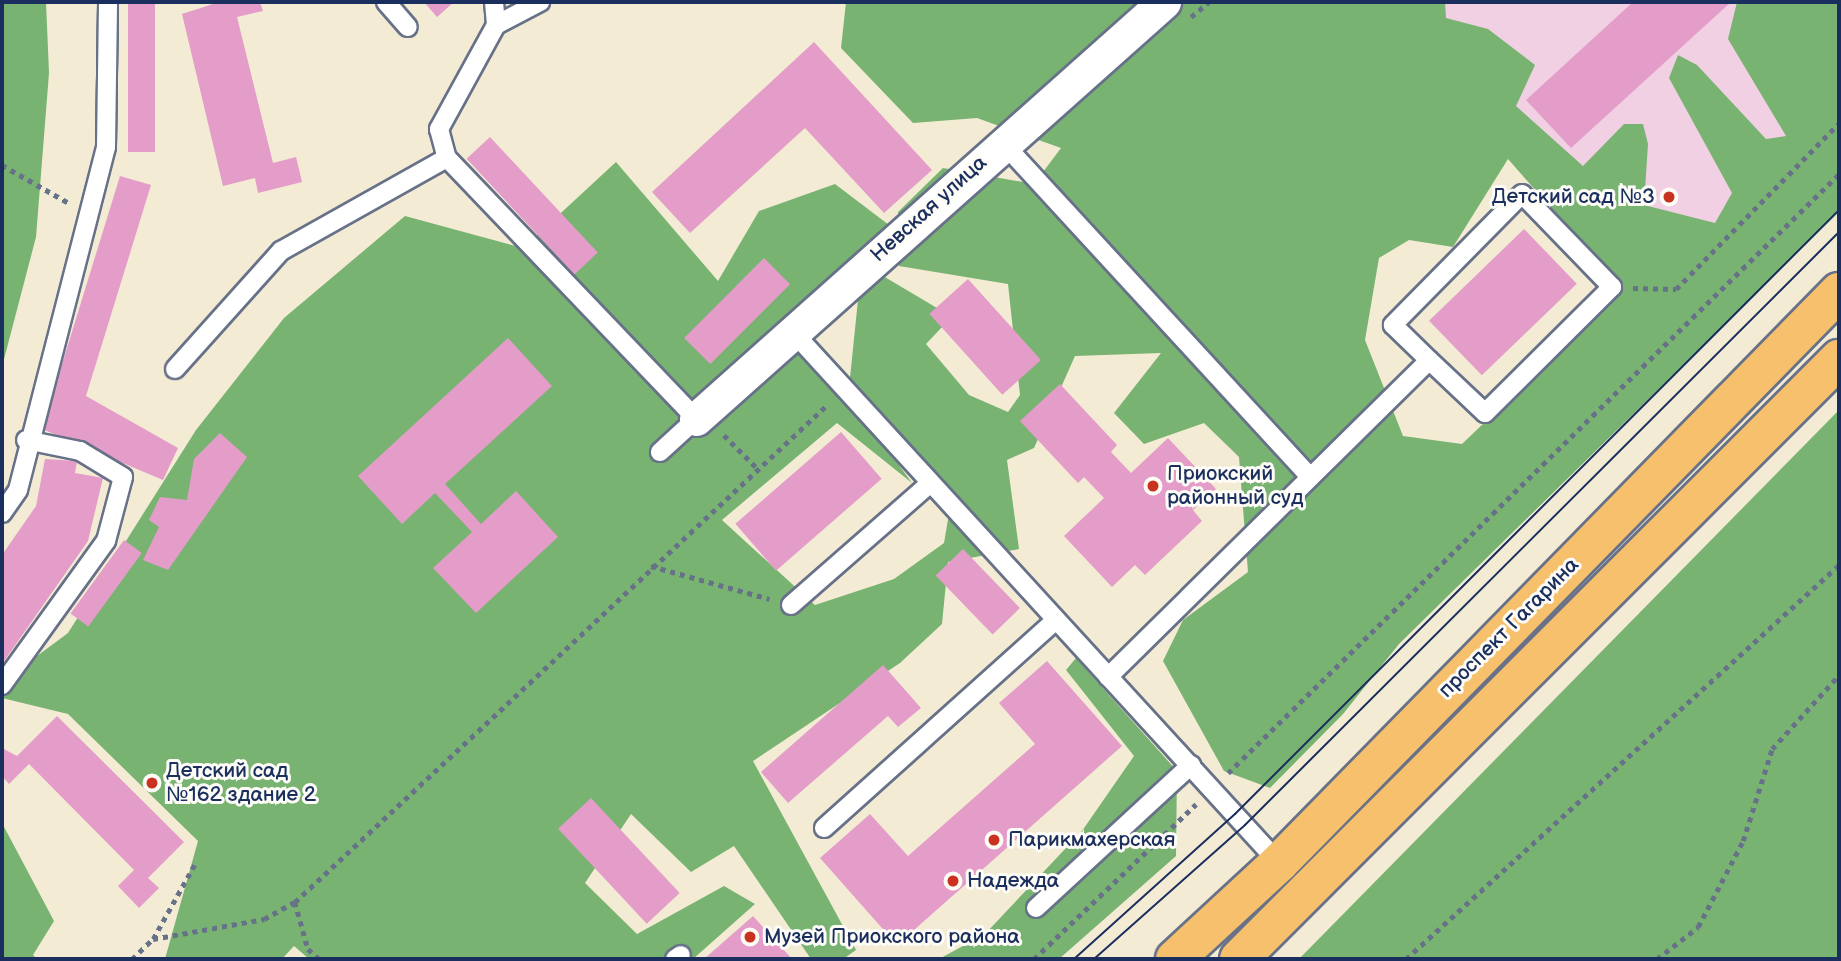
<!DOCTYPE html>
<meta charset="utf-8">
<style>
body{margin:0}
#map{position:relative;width:1841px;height:961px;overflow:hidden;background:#f4ebd5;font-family:"Balsamiq Sans",sans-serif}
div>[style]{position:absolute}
.built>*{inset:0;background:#f1d0e3}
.forest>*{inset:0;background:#78b372}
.building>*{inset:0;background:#e39dc8;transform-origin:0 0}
.path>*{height:4.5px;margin-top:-2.25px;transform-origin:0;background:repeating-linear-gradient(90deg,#677188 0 5px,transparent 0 10px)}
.roads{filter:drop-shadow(2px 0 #677188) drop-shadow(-2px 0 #677188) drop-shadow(0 2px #677188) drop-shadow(0 -2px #677188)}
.lane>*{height:18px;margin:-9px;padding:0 9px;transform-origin:9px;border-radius:9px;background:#fff}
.street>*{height:33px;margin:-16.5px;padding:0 16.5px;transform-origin:16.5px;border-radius:16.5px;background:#fff}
.primary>*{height:38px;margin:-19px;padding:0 19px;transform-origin:19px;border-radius:19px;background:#f7c06c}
.tram>*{height:2px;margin:-1px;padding:0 1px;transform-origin:1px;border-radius:1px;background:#1b2f5e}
.dots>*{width:19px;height:19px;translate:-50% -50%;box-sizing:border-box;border:4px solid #fdfcf7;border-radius:50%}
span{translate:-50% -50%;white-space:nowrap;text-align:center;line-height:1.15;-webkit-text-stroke:6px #fdfcf7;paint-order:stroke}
.poi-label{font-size:21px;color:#1b2f5e}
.right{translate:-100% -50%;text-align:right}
.left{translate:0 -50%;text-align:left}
.street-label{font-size:21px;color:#1b2f5e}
.frame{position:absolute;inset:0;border:4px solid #1b2f5e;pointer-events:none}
</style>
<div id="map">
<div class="built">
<div style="clip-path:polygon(1385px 2px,1820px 2px,1839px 110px,1671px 284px)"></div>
</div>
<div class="forest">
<div style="clip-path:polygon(2px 2px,46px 2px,49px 73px,36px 237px,2px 367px)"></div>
<div style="clip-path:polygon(evenodd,846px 2px,1445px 2px,1446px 18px,1488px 29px,1535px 65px,1516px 106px,1583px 166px,1624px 124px,1643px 124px,1648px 144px,1644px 205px,1715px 223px,1732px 193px,1669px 78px,1678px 55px,1697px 65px,1766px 139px,1786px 136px,1728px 39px,1737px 2px,1839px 2px,1839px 212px,1399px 644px,1343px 714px,1270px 788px,1224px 771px,1163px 661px,1183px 620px,1248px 572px,1239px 457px,1204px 423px,1144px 444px,1114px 413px,1161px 353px,1075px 356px,1034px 448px,1007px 460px,1019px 549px,948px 562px,942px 624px,900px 663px,753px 761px,856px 950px,843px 959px,811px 959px,734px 846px,691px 872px,631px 814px,585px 883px,637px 934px,724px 886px,755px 904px,693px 959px,309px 959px,294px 946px,282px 959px,165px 959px,198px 841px,68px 714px,2px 698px,2px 682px,68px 633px,196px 430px,284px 318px,405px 216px,523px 248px,616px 162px,718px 281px,759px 211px,835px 184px,889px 225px,793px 320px,912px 483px,837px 423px,722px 520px,815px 605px,894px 579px,944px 543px,952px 496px,850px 378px,859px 290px,883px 276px,937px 308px,943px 326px,926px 344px,969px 395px,1008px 412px,1020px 395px,1008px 284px,899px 266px,898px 212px,943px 168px,1034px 184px,1061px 148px,977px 118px,913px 123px,841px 48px,846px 2px,1508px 159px,1623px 290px,1462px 444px,1403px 436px,1365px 340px,1379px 258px,1409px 240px,1453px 247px,1508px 159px)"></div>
<div style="clip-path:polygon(1839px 410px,1839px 959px,1299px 959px)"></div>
<div style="clip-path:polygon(1076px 658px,1177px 771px,1176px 856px,1059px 959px,939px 959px,985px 934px,1082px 831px,1134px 756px,1066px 670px)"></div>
<div style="clip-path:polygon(2px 823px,54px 921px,33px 955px,37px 959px,2px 959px)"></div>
</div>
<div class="building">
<div style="left:128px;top:2px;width:27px;height:150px"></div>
<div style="clip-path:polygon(219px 2px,260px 2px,263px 11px,237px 17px,273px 163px,296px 157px,302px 182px,258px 193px,255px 178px,223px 186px,182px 14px)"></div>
<div style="clip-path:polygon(424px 2px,454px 2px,437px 17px)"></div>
<div style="clip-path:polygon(1633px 2px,1731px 2px,1571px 148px,1526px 100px)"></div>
<div style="clip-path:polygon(814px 42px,932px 170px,884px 213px,805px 128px,690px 233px,652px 192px)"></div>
<div style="left:490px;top:137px;width:158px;height:32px;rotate:47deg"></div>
<div style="clip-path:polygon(120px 176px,151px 185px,86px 396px,178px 448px,163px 480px,42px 429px)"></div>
<div style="left:1524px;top:229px;width:76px;height:132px;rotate:46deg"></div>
<div style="left:764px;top:258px;width:37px;height:113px;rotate:45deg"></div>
<div style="left:968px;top:279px;width:109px;height:52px;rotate:48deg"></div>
<div style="clip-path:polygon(508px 338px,552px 386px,445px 484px,481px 524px,516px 491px,558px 537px,476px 613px,433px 568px,472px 532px,435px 493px,402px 524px,358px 476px)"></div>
<div style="clip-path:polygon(1060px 384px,1117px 445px,1111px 452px,1131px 473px,1168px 438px,1216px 489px,1193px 510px,1202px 521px,1145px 575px,1135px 565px,1112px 587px,1064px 536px,1104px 498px,1084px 477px,1078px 483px,1020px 421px)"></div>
<div style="left:841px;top:432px;width:62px;height:140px;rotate:49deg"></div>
<div style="clip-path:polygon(220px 433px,247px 457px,168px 570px,143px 560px,159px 527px,149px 520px,160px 497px,187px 500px,194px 459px)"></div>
<div style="clip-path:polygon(45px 459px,77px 461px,75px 473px,103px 478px,88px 541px,2px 664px,2px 555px,36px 506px)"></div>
<div style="left:124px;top:540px;width:22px;height:91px;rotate:36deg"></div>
<div style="left:963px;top:549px;width:82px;height:38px;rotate:46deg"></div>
<div style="clip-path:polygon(1047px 661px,1122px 746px,897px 945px,820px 858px,870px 814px,908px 856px,1035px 744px,999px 703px)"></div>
<div style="clip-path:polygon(883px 665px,921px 708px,898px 727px,888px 716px,788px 803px,761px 772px)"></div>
<div style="clip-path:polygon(57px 716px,184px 842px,148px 878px,159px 888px,139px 908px,118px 886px,134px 870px,29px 764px,9px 784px,2px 776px,2px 748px,17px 756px)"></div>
<div style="left:591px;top:798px;width:130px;height:45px;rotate:47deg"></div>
<div style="clip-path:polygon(753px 916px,792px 959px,704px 959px)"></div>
</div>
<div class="path">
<div style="left:1191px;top:17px;width:23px;rotate:-40deg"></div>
<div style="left:2px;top:165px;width:77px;rotate:29.6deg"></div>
<div style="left:1633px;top:288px;width:43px;rotate:1.3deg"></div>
<div style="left:1676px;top:289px;width:233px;rotate:-45.5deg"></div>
<div style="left:724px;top:435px;width:45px;rotate:45deg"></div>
<div style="left:651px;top:566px;width:123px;rotate:15.5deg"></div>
<div style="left:1228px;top:773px;width:856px;rotate:-44.43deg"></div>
<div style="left:295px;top:902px;width:49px;rotate:74.5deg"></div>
<div style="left:308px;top:949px;width:15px;rotate:42deg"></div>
<div style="left:153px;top:939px;width:88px;rotate:-60.8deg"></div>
<div style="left:132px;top:959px;width:29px;rotate:-44deg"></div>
<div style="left:153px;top:939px;width:113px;rotate:-10.2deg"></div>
<div style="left:264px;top:919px;width:35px;rotate:-29deg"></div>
<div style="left:295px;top:902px;width:728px;rotate:-43.05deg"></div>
<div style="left:1034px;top:959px;width:224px;rotate:-43.7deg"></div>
<div style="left:1406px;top:959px;width:585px;rotate:-42.3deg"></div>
<div style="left:1657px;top:959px;width:52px;rotate:-38deg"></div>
<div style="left:1698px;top:927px;width:97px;rotate:-62.4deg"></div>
<div style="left:1743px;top:841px;width:96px;rotate:-72.5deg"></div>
<div style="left:1772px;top:749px;width:100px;rotate:-47.8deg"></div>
</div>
<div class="roads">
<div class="lane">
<div style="left:386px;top:2px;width:33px;rotate:49deg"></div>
<div style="left:494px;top:2px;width:23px;rotate:85deg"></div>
<div style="left:496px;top:25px;width:119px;rotate:118.7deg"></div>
<div style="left:439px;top:129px;width:30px;rotate:75deg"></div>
<div style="left:447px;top:158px;width:361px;rotate:46.3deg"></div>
<div style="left:696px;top:419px;width:49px;rotate:137.5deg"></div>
<div style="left:496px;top:25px;width:50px;rotate:-27.6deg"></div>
<div style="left:1003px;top:143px;width:454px;rotate:47.4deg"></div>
<div style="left:793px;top:332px;width:720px;rotate:47.53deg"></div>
<div style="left:175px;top:369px;width:159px;rotate:-48.1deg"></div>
<div style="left:281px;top:251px;width:190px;rotate:-29.3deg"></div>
<div style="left:2px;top:513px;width:28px;rotate:-55deg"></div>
<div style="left:18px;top:490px;width:354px;rotate:-75.6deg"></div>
<div style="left:106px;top:147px;width:145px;rotate:-89.2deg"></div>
<div style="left:791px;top:605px;width:182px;rotate:-41.2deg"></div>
<div style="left:1108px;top:677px;width:451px;rotate:-44.6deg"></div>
<div style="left:1429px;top:360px;width:77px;rotate:43.4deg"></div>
<div style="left:1485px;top:413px;width:179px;rotate:-44.8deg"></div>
<div style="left:1612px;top:287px;width:129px;rotate:-134.1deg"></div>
<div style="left:1522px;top:194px;width:184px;rotate:134.6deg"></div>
<div style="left:1393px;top:325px;width:50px;rotate:44.2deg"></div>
<div style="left:2px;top:685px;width:178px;rotate:-54.2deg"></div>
<div style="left:106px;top:541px;width:66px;rotate:-75.1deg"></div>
<div style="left:123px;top:477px;width:50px;rotate:-148.8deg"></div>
<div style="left:80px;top:451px;width:55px;rotate:-168.5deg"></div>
<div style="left:824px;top:828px;width:310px;rotate:-41.9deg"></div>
<div style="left:1036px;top:908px;width:211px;rotate:-42.7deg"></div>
<div style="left:675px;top:959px;width:7px;rotate:-34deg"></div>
</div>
<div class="street">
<div style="left:696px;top:419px;width:627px;rotate:-41.7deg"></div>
</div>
<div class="primary">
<div style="left:1175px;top:959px;width:142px;rotate:-42.7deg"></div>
<div style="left:1279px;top:863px;width:800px;rotate:-45.56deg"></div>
<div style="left:1239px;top:959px;width:849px;rotate:-45deg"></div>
</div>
</div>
<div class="tram">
<div style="left:1074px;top:959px;width:217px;rotate:-42deg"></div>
<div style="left:1235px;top:814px;width:854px;rotate:-45deg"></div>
<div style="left:1094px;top:959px;width:202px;rotate:-41.6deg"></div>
<div style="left:1245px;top:825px;width:839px;rotate:-44.95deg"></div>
</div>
<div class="dots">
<div style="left:1669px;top:197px;background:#c8321e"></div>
<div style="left:1153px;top:486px;background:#c8321e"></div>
<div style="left:152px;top:783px;background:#c8321e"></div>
<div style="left:994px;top:840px;background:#c8321e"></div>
<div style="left:953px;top:881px;background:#c8321e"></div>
<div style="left:750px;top:937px;background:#c8321e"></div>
</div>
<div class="poi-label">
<span class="right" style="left:1655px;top:197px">Детский сад №3</span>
<span class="left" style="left:1167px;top:486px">Приокский<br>районный суд</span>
<span class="left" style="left:166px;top:783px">Детский сад<br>№162 здание 2</span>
<span class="left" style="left:1008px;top:840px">Парикмахерская</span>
<span class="left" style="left:967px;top:881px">Надежда</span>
<span class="left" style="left:764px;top:937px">Музей Приокского района</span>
</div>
<div class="street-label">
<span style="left:929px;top:209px;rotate:-42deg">Невская улица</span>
<span style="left:1509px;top:628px;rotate:-45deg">проспект Гагарина</span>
</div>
<div class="frame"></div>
</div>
